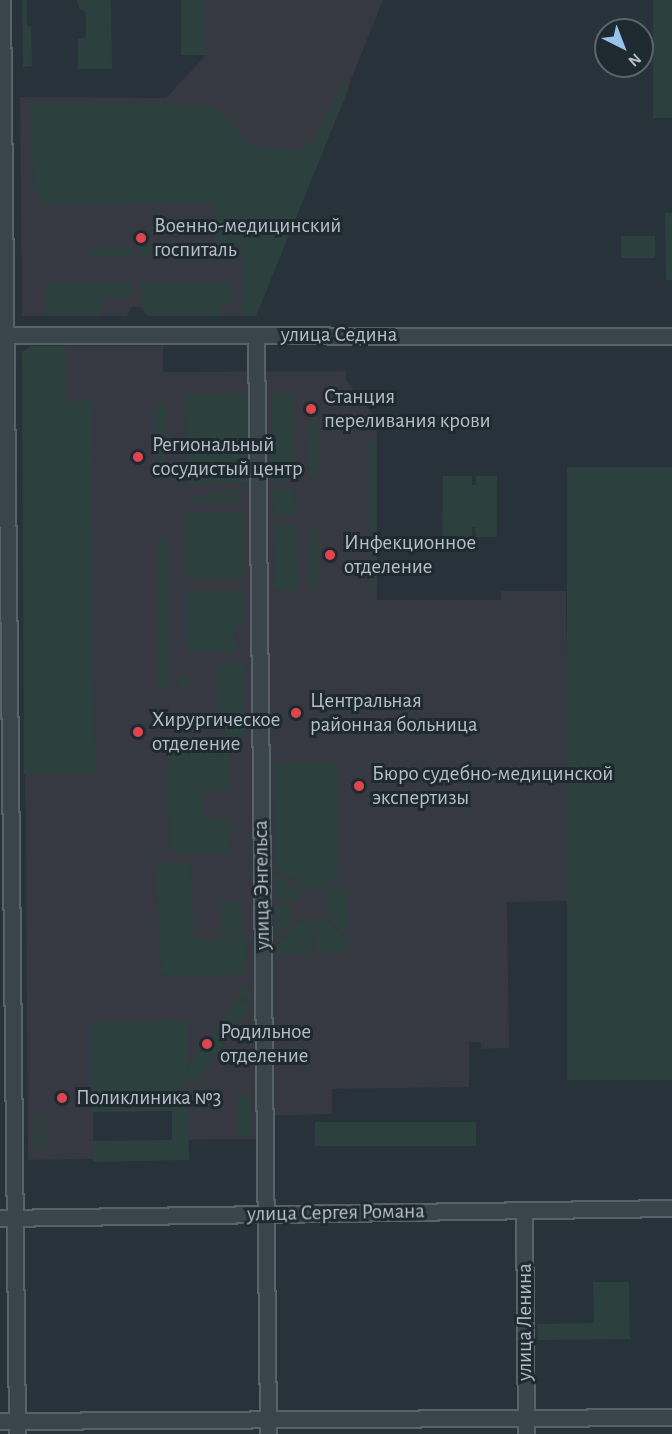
<!DOCTYPE html>
<meta charset="utf-8">
<style>
body{margin:0}
#map{position:relative;width:672px;height:1434px;overflow:hidden;background:#27323b;font-family:"Alegreya Sans",sans-serif}
div>[style]{position:absolute}
.medical>*{inset:0;background:#363842}
.green>*{inset:0;background:#2c403d;transform-origin:0 0}
.roads{filter:drop-shadow(2px 0 #586269) drop-shadow(-2px 0 #586269) drop-shadow(0 2px #586269) drop-shadow(0 -2px #586269)}
.minor>*{height:15px;margin:-7.5px;padding:0 7.5px;transform-origin:7.5px;border-radius:7.5px;background:#3a444b}
.dots>*{width:16px;height:16px;translate:-50% -50%;box-sizing:border-box;border:3px solid #1f2930;border-radius:50%}
span{translate:-50% -50%;white-space:nowrap;text-align:center;line-height:1.15;-webkit-text-stroke:6px #1f2930;paint-order:stroke}
.poi-label{font-size:21px;color:#b6bfc6}
.left{translate:0 -50%;text-align:left}
.street-label{font-size:21px;color:#b6bfc6}
.north{position:absolute;left:594px;top:18px;width:60px;height:60px;box-sizing:border-box;background:#1f2930;border:2px solid #5b656c;border-radius:50%;rotate:138deg;font-size:16px;font-weight:700;line-height:24px;text-align:center;color:#b6bfc6}
.north::after{content:'';display:block;margin:auto;width:21px;height:27px;background:#96c3eb;clip-path:polygon(50% 0,100% 100%,50% 72%,0 100%)}
</style>
<div id="map">
<div class="medical">
<div style="clip-path:polygon(206px 0,383px 0,256px 316px,148px 316px,140px 307px,131px 307px,127px 316px,22px 316px,20px 97px,166px 98px,206px 55px)"></div>
<div style="clip-path:polygon(31px 346px,163px 346px,163px 372px,346px 371px,346px 380px,377px 420px,377px 600px,501px 600px,501px 591px,566px 591px,570px 901px,507px 902px,509px 1048px,481px 1049px,481px 1042px,469px 1042px,469px 1087px,332px 1089px,332px 1114px,259px 1116px,259px 1139px,172px 1140px,172px 1111px,93px 1112px,93px 1159px,28px 1160px,22px 352px)"></div>
</div>
<div class="green">
<div style="clip-path:polygon(22px 0,27px 0,27px 26px,31px 26px,32px 66px,23px 67px)"></div>
<div style="clip-path:polygon(77px 0,111px 0,112px 69px,78px 69px,78px 39px,86px 38px,86px 12px,79px 8px)"></div>
<div style="left:181px;top:0;width:25px;height:55px"></div>
<div style="left:653px;top:0;width:19px;height:118px"></div>
<div style="clip-path:polygon(350px 85px,256px 316px,242px 316px,242px 245px,214px 245px,214px 204px,45px 205px,33px 189px,31px 104px,207px 105px,220px 111px,252px 146px,301px 150px,315px 139px,340px 88px)"></div>
<div style="clip-path:polygon(665px 213px,672px 213px,672px 280px,666px 280px)"></div>
<div style="left:621px;top:236px;width:34px;height:22px"></div>
<div style="left:89px;top:247px;width:43px;height:9px"></div>
<div style="left:140px;top:247px;width:44px;height:9px"></div>
<div style="clip-path:polygon(46px 283px,132px 283px,132px 294px,125px 298px,102px 298px,101px 316px,46px 316px)"></div>
<div style="clip-path:polygon(142px 283px,232px 283px,232px 304px,222px 304px,222px 316px,148px 316px,142px 307px)"></div>
<div style="clip-path:polygon(31px 346px,66px 346px,66px 401px,91px 402px,95px 774px,24px 774px,22px 352px)"></div>
<div style="left:253px;top:393px;width:90px;height:68px;rotate:89deg"></div>
<div style="left:271px;top:393px;width:23px;height:89px"></div>
<div style="left:155px;top:404px;width:11px;height:64px"></div>
<div style="left:317px;top:421px;width:55px;height:8px;rotate:89deg"></div>
<div style="left:370px;top:439px;width:6px;height:151px"></div>
<div style="left:567px;top:467px;width:105px;height:613px"></div>
<div style="clip-path:polygon(443px 476px,472px 476px,472px 485px,476px 485px,476px 476px,497px 476px,497px 537px,476px 537px,475px 527px,472px 527px,472px 537px,442px 537px)"></div>
<div style="left:244px;top:486px;width:4px;height:55px;rotate:76deg"></div>
<div style="left:295px;top:489px;width:26px;height:23px;rotate:88deg"></div>
<div style="clip-path:polygon(242px 497px,242px 504px,190px 501px,192px 498px)"></div>
<div style="left:245px;top:512px;width:67px;height:59px;rotate:90deg"></div>
<div style="left:296px;top:525px;width:64px;height:23px;rotate:89deg"></div>
<div style="left:310px;top:530px;width:8px;height:58px"></div>
<div style="left:157px;top:539px;width:11px;height:149px"></div>
<div style="clip-path:polygon(187px 591px,243px 591px,243px 627px,234px 628px,235px 652px,187px 652px)"></div>
<div style="clip-path:polygon(243px 664px,245px 736px,232px 736px,219px 729px,218px 665px)"></div>
<div style="clip-path:polygon(187px 677px,195px 686px,176px 687px,178px 680px)"></div>
<div style="clip-path:polygon(217px 741px,230px 749px,230px 787px,226px 790px,204px 791px,204px 817px,229px 820px,231px 853px,169px 853px,167px 748px,175px 742px)"></div>
<div style="clip-path:polygon(337px 762px,338px 873px,324px 887px,301px 888px,291px 877px,274px 871px,273px 763px)"></div>
<div style="clip-path:polygon(156px 863px,191px 863px,193px 940px,248px 939px,245px 974px,170px 977px,161px 973px)"></div>
<div style="clip-path:polygon(274px 873px,299px 891px,299px 900px,275px 901px)"></div>
<div style="clip-path:polygon(332px 886px,347px 886px,347px 934px,327px 915px,326px 892px)"></div>
<div style="left:221px;top:902px;width:21px;height:35px"></div>
<div style="clip-path:polygon(275px 905px,289px 905px,290px 924px,275px 938px)"></div>
<div style="clip-path:polygon(324px 918px,347px 939px,348px 953px,317px 954px,316px 919px)"></div>
<div style="clip-path:polygon(303px 919px,312px 919px,312px 954px,275px 954px,275px 946px)"></div>
<div style="clip-path:polygon(237px 987px,250px 987px,250px 1003px,237px 994px)"></div>
<div style="left:237px;top:997px;width:16px;height:94px;rotate:35deg"></div>
<div style="clip-path:polygon(187px 1020px,189px 1160px,93px 1162px,93px 1141px,172px 1140px,172px 1111px,92px 1112px,91px 1021px)"></div>
<div style="left:238px;top:1095px;width:13px;height:41px"></div>
<div style="left:31px;top:1114px;width:5px;height:35px"></div>
<div style="clip-path:polygon(40px 1114px,45px 1114px,46px 1149px,40px 1149px)"></div>
<div style="left:476px;top:1122px;width:24px;height:161px;rotate:90deg"></div>
<div style="clip-path:polygon(593px 1282px,629px 1282px,630px 1339px,538px 1340px,537px 1324px,594px 1323px)"></div>
</div>
<div class="roads">
<div class="minor">
<div style="left:2px;top:0;width:1434px;rotate:89.4deg"></div>
<div style="left:5px;top:335px;width:667px;rotate:0.09deg"></div>
<div style="left:256px;top:335px;width:1099px;rotate:89.37deg"></div>
<div style="left:524px;top:1210px;width:224px;rotate:89.5deg"></div>
<div style="left:0;top:1218px;width:672px;rotate:-0.85deg"></div>
<div style="left:0;top:1421px;width:672px;rotate:-0.34deg"></div>
</div>
</div>
<div class="dots">
<div style="left:141px;top:238px;background:#e0444e"></div>
<div style="left:311px;top:409px;background:#e0444e"></div>
<div style="left:138px;top:457px;background:#e0444e"></div>
<div style="left:330px;top:555px;background:#e0444e"></div>
<div style="left:296px;top:713px;background:#e0444e"></div>
<div style="left:138px;top:732px;background:#e0444e"></div>
<div style="left:359px;top:786px;background:#e0444e"></div>
<div style="left:207px;top:1044px;background:#e0444e"></div>
<div style="left:62px;top:1098px;background:#e0444e"></div>
</div>
<div class="poi-label">
<span class="left" style="left:154px;top:238px">Военно-медицинский<br>госпиталь</span>
<span class="left" style="left:324px;top:409px">Станция<br>переливания крови</span>
<span class="left" style="left:152px;top:457px">Региональный<br>сосудистый центр</span>
<span class="left" style="left:344px;top:555px">Инфекционное<br>отделение</span>
<span class="left" style="left:310px;top:713px">Центральная<br>районная больница</span>
<span class="left" style="left:152px;top:732px">Хирургическое<br>отделение</span>
<span class="left" style="left:372px;top:786px">Бюро судебно-медицинской<br>экспертизы</span>
<span class="left" style="left:220px;top:1044px">Родильное<br>отделение</span>
<span class="left" style="left:76px;top:1098px">Поликлиника №3</span>
</div>
<div class="street-label">
<span style="left:339px;top:335px">улица Седина</span>
<span style="left:262px;top:885px;rotate:-91deg">улица Энгельса</span>
<span style="left:336px;top:1213px;rotate:-1deg">улица Сергея Романа</span>
<span style="left:525px;top:1322px;rotate:-90deg">улица Ленина</span>
</div>
<div class="north">N</div>
</div>
